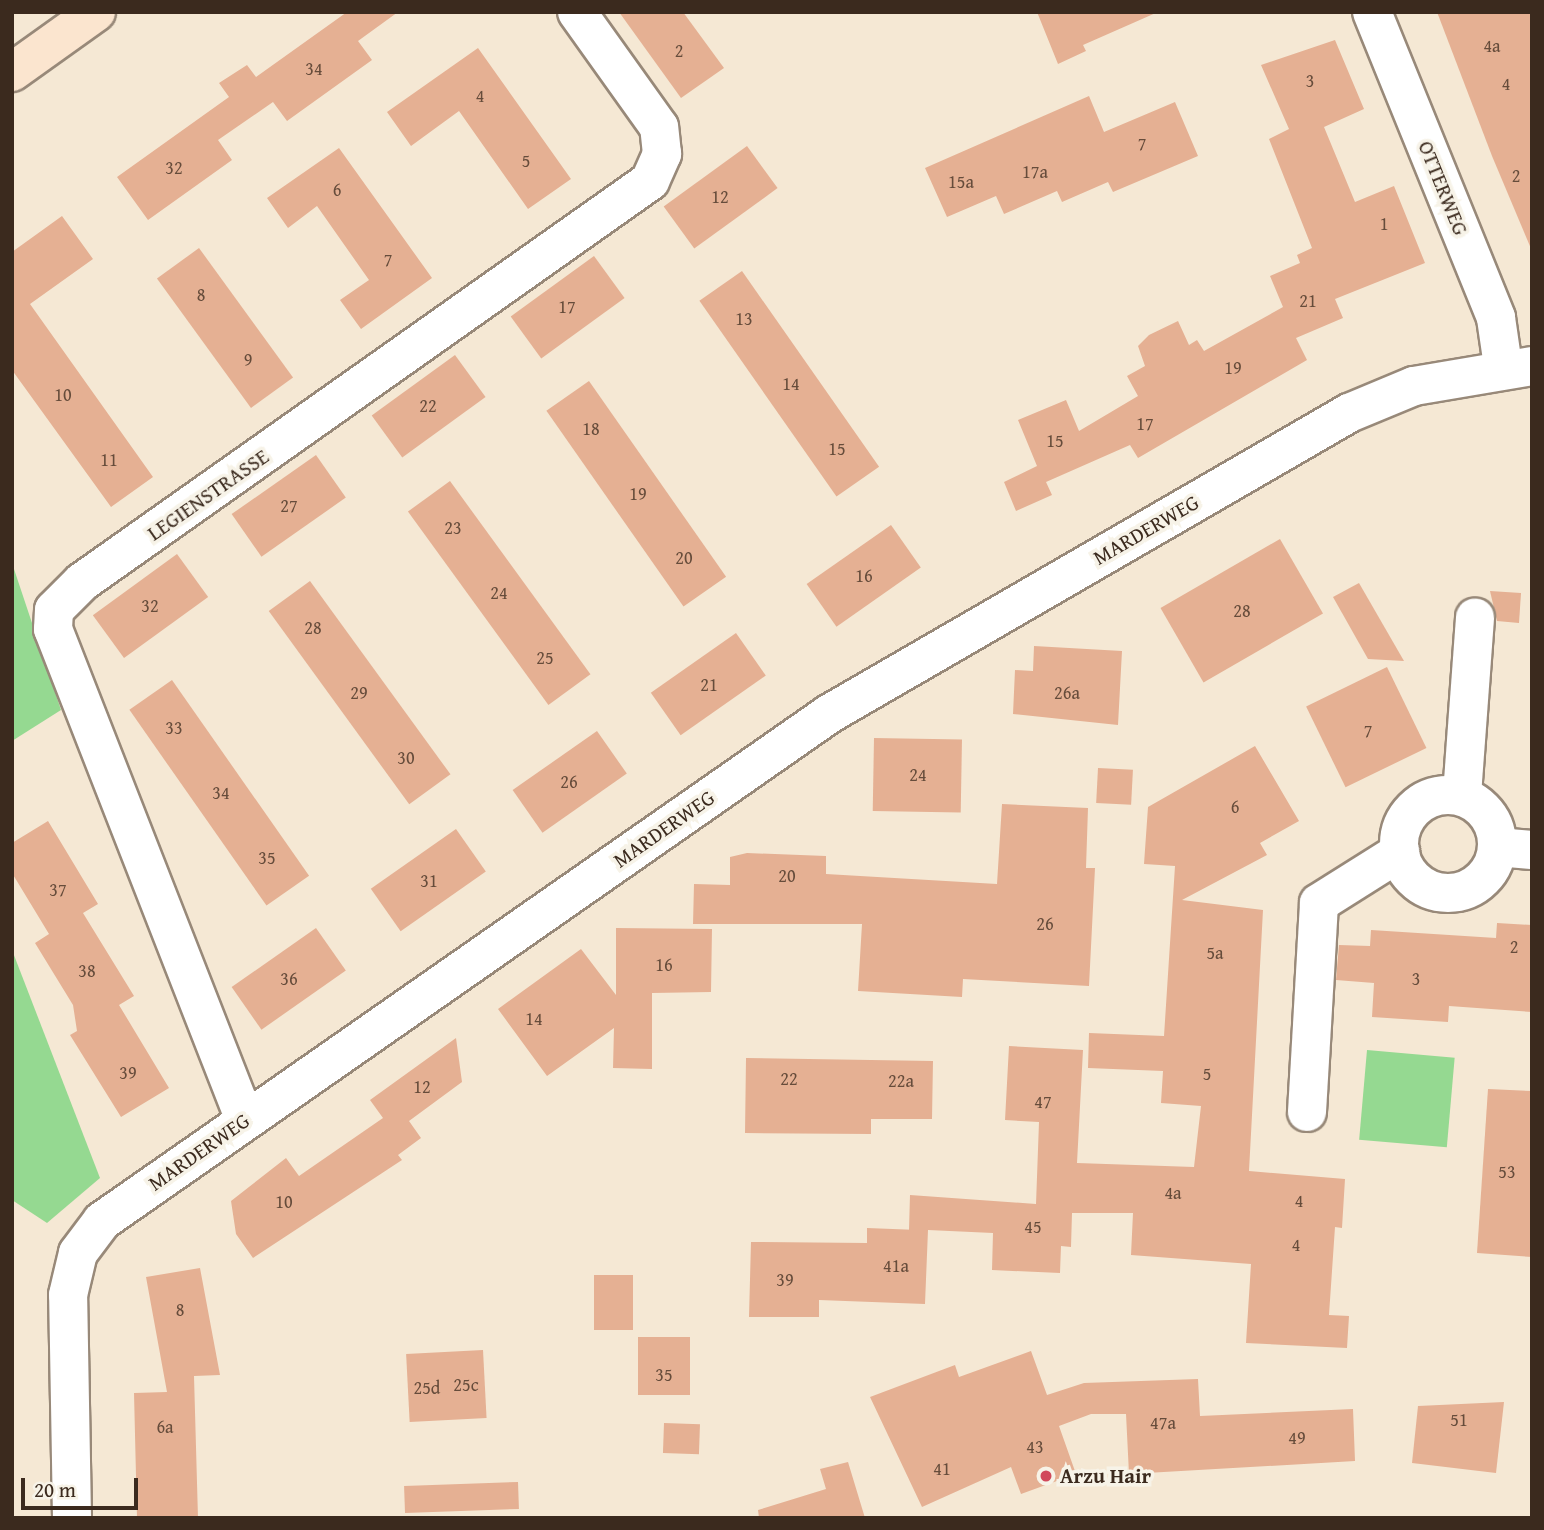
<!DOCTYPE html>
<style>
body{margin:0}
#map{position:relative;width:1544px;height:1530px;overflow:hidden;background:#f5e8d4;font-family:"Gentium Book Plus",serif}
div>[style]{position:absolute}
.green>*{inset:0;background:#95d991;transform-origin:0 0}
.building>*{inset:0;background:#e5b093;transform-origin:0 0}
.roads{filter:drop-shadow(2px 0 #988979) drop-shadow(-2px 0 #988979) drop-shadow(0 2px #988979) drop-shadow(0 -2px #988979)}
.minor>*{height:38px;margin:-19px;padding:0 19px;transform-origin:19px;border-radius:19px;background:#fff}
.minor>.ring{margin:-19px;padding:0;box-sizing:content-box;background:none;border:38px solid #fff;border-radius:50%}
.secondary>*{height:38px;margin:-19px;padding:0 19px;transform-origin:19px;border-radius:19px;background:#fbe5cf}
.dots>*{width:19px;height:19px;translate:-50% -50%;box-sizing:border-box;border:4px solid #f7f3e8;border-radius:50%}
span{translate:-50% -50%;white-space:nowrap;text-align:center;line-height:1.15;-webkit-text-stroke:7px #f7f3e8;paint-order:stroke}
.number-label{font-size:18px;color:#664c3b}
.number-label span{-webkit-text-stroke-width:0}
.street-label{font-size:21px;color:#3b2a1e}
.poi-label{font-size:21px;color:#3b2a1e;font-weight:700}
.left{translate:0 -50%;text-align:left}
.frame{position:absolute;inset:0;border:14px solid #3b2a1e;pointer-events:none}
.scale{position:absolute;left:21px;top:1478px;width:117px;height:32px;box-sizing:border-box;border:4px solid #3b2a1e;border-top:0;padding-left:9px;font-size:21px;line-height:24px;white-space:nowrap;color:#3b2a1e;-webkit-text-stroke:5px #f7f3e8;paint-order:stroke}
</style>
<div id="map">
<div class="green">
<div style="clip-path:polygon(12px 563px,61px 710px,12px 741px)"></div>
<div style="clip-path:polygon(12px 950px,100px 1178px,47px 1223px,12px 1200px)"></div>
<div style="left:1367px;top:1050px;width:88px;height:90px;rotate:5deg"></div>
</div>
<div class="building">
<div style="clip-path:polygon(347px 12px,398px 12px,358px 41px,372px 60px,287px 121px,273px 102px,218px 140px,232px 160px,148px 220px,117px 177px,229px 97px,219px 83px,247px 65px,256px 77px)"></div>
<div style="clip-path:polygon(619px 12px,683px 12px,724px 68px,681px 98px)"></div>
<div style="clip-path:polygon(1037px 12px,1158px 12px,1083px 45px,1086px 51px,1058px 64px)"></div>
<div style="clip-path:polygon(1437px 12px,1532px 12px,1532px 251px,1492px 156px)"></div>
<div style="clip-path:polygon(1335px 40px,1364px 109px,1324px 127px,1355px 202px,1394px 186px,1425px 263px,1335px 299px,1343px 318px,1296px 338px,1307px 360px,1138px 458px,1130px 445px,1046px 482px,1052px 495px,1016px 511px,1004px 482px,1037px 466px,1018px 420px,1066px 400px,1079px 431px,1138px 396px,1127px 376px,1145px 366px,1138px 346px,1149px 335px,1178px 321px,1189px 345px,1197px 340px,1204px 351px,1283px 307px,1270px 276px,1300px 263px,1297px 255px,1312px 248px,1269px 139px,1289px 129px,1261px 65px)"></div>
<div style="clip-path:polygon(478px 48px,571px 179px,528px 209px,459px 111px,411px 146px,387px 112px)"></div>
<div style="clip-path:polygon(1089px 96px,1104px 132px,1175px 102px,1198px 156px,1113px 192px,1108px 182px,1062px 202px,1057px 191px,1004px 214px,996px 196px,947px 217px,925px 168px)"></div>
<div style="left:747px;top:146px;width:52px;height:103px;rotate:54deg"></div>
<div style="clip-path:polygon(339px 148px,432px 278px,361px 329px,340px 300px,369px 280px,317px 206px,288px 228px,267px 198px)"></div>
<div style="clip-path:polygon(62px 216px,93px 259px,30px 304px,153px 477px,111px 507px,12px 370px,12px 252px)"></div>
<div style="left:199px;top:248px;width:160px;height:52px;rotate:54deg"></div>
<div style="left:594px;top:256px;width:52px;height:103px;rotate:54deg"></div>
<div style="left:742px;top:271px;width:239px;height:52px;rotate:55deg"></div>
<div style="left:455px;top:355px;width:52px;height:103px;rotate:54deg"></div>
<div style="left:589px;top:381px;width:239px;height:52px;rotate:55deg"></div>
<div style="left:316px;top:455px;width:52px;height:103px;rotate:55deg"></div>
<div style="left:450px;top:481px;width:239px;height:52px;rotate:54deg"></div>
<div style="left:891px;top:525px;width:52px;height:103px;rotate:55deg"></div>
<div style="left:1280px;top:539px;width:86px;height:138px;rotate:60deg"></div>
<div style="left:177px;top:554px;width:53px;height:104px;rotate:54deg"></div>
<div style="left:310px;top:581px;width:239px;height:51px;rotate:54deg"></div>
<div style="clip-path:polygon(1359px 583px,1404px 661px,1368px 659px,1333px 597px)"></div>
<div style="clip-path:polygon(1490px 591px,1521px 593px,1519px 623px,1497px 621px)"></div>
<div style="left:736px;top:633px;width:52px;height:104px;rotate:55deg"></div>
<div style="clip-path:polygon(1034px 646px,1122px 651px,1118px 725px,1013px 714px,1015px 670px,1033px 671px)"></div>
<div style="left:1387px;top:667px;width:90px;height:90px;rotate:64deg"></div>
<div style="left:172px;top:680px;width:239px;height:52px;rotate:55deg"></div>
<div style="left:597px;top:731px;width:52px;height:103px;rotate:55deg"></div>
<div style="left:874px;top:738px;width:88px;height:73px;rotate:1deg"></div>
<div style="clip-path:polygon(1255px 746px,1299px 821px,1260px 843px,1267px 855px,1182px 900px,1263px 910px,1249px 1171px,1345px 1179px,1342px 1228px,1335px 1227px,1329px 1315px,1349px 1316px,1347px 1348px,1246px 1343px,1251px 1264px,1131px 1255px,1133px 1213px,1072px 1213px,1071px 1247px,1061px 1246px,1060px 1273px,992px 1270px,993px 1233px,928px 1230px,925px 1304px,819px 1300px,819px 1317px,749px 1317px,751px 1242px,867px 1243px,867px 1228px,918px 1230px,909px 1230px,910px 1195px,1036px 1204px,1039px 1122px,1005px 1120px,1009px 1046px,1083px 1050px,1077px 1163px,1194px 1167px,1201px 1106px,1161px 1103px,1163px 1071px,1088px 1068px,1089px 1033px,1164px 1036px,1175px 866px,1144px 864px,1148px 807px)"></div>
<div style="left:1098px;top:768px;width:35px;height:35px;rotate:3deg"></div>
<div style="clip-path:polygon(1002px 804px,1088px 808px,1086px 868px,1095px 868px,1089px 986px,963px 979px,962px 997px,858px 991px,862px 924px,693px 924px,694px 884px,730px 885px,730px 857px,747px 853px,826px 856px,826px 874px,997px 884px)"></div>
<div style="clip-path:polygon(48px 821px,98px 904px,83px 913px,134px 996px,119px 1005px,169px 1088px,121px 1117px,70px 1035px,77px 1031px,73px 1005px,35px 943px,49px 934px,12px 873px,12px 843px)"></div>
<div style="left:456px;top:829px;width:52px;height:104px;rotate:55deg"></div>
<div style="clip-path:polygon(1497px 923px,1532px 925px,1532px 1012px,1449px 1006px,1448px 1022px,1372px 1017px,1374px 983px,1336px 980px,1339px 945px,1370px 946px,1371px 930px,1496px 938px)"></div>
<div style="left:316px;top:928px;width:52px;height:103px;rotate:55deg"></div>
<div style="clip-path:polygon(616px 928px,712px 929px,711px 992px,652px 993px,652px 1069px,613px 1068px,614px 1028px,547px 1076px,498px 1009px,581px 949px,616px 995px)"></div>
<div style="clip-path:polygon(456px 1038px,462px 1082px,409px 1121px,421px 1138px,398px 1155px,402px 1160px,253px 1258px,236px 1234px,231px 1201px,286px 1158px,299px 1176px,383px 1118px,370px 1100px)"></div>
<div style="clip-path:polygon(746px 1058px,933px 1061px,932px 1119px,871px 1119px,871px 1134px,745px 1133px)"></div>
<div style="clip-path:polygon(1488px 1089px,1532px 1091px,1532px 1257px,1477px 1253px)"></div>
<div style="clip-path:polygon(200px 1268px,220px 1375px,194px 1376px,198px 1518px,137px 1518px,134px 1393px,167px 1392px,146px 1277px)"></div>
<div style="left:594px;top:1275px;width:39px;height:55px"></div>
<div style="left:638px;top:1337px;width:52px;height:58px"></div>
<div style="left:483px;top:1350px;width:68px;height:77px;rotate:87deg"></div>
<div style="clip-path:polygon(1031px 1351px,1047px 1395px,1084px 1383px,1198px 1379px,1200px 1416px,1353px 1409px,1355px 1461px,1129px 1474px,1126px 1414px,1091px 1414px,1059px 1426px,1076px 1474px,1021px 1494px,1011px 1467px,922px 1507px,870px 1397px,955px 1365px,959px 1377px)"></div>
<div style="clip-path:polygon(1504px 1402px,1496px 1473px,1412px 1463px,1418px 1406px)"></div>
<div style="left:664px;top:1423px;width:36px;height:30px;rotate:2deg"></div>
<div style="clip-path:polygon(848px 1462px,865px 1518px,759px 1518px,758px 1510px,826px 1489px,820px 1469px)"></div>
<div style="left:518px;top:1482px;width:27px;height:114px;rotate:88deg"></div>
</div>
<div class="roads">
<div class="minor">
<div style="left:1372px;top:12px;width:330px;rotate:67.9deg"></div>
<div style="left:1496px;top:318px;width:49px;rotate:81.7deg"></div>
<div class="ring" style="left:1399px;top:795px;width:60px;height:60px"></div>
<div style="left:1462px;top:795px;width:178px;rotate:-85.8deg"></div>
<div style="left:1497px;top:847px;width:35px;rotate:5deg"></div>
<div style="left:1307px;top:1112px;width:209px;rotate:-86.7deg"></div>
<div style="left:1319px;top:903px;width:96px;rotate:-32.2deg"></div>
<div style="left:245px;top:1120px;width:527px;rotate:-111.36deg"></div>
<div style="left:53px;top:629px;width:19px;rotate:-87deg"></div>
<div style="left:54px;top:610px;width:40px;rotate:-45deg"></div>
<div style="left:82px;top:582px;width:695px;rotate:-35.22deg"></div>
<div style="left:650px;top:181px;width:30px;rotate:-66deg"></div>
<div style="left:662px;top:154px;width:27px;rotate:-96deg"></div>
<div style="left:659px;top:127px;width:141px;rotate:-125.5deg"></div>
<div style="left:72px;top:1518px;width:223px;rotate:-91deg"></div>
<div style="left:68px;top:1295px;width:43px;rotate:-76.6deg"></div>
<div style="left:78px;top:1253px;width:40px;rotate:-53deg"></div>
<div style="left:102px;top:1221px;width:886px;rotate:-34.89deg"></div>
<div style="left:829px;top:714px;width:601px;rotate:-30.06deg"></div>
<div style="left:1349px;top:413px;width:70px;rotate:-22.6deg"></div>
<div style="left:1414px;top:386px;width:120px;rotate:-9.6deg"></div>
</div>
<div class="secondary">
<div style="left:12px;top:72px;width:103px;rotate:-35.5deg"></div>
</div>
</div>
<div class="dots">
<div style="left:1046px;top:1476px;background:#d1495b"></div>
</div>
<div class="number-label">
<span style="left:1492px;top:46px">4a</span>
<span style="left:679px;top:51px">2</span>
<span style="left:314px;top:69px">34</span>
<span style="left:1310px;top:81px">3</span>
<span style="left:1506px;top:84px">4</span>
<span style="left:480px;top:96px">4</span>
<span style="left:1142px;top:144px">7</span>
<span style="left:526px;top:161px">5</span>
<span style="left:174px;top:168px">32</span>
<span style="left:1035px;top:172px">17a</span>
<span style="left:1516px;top:176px">2</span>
<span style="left:961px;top:182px">15a</span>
<span style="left:337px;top:190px">6</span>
<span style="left:720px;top:197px">12</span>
<span style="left:1384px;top:224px">1</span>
<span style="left:388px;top:260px">7</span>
<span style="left:201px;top:295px">8</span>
<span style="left:1308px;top:301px">21</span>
<span style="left:567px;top:307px">17</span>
<span style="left:744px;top:319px">13</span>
<span style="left:248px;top:360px">9</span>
<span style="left:1233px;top:368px">19</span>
<span style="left:791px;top:384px">14</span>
<span style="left:63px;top:395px">10</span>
<span style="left:428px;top:406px">22</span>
<span style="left:1145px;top:424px">17</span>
<span style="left:591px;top:429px">18</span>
<span style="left:1055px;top:441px">15</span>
<span style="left:837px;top:449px">15</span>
<span style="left:109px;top:460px">11</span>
<span style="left:638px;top:494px">19</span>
<span style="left:289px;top:506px">27</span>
<span style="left:453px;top:528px">23</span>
<span style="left:684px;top:558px">20</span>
<span style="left:864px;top:576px">16</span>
<span style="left:499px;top:593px">24</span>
<span style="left:150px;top:606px">32</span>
<span style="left:1242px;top:611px">28</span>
<span style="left:313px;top:628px">28</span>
<span style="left:545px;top:658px">25</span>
<span style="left:709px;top:685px">21</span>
<span style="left:359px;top:693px">29</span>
<span style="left:1067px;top:693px">26a</span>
<span style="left:174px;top:728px">33</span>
<span style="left:1368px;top:731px">7</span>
<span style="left:406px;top:758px">30</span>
<span style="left:918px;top:775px">24</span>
<span style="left:569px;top:782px">26</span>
<span style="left:221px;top:793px">34</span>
<span style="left:1235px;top:807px">6</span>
<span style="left:267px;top:858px">35</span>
<span style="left:787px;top:876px">20</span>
<span style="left:429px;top:881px">31</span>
<span style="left:58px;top:890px">37</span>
<span style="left:1045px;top:924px">26</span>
<span style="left:1514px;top:947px">2</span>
<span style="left:1215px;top:953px">5a</span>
<span style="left:664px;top:965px">16</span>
<span style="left:87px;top:971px">38</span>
<span style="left:289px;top:979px">36</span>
<span style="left:1416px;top:979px">3</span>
<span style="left:534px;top:1019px">14</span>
<span style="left:128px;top:1073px">39</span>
<span style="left:1207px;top:1074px">5</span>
<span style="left:789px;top:1079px">22</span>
<span style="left:901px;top:1081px">22a</span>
<span style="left:422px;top:1087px">12</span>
<span style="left:1043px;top:1102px">47</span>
<span style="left:1507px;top:1172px">53</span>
<span style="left:1173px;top:1193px">4a</span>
<span style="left:1299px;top:1201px">4</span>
<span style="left:284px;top:1202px">10</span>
<span style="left:1033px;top:1227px">45</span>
<span style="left:1296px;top:1245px">4</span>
<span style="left:896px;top:1266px">41a</span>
<span style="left:785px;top:1280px">39</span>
<span style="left:180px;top:1310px">8</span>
<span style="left:664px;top:1375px">35</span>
<span style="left:466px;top:1385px">25c</span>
<span style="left:427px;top:1388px">25d</span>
<span style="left:1459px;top:1420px">51</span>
<span style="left:1163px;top:1423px">47a</span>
<span style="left:165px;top:1427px">6a</span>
<span style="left:1297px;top:1438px">49</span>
<span style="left:1035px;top:1447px">43</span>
<span style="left:942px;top:1469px">41</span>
</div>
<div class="street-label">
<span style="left:1443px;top:188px;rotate:68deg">OTTERWEG</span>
<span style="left:208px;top:495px;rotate:-35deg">LEGIENSTRASSE</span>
<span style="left:1146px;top:530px;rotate:-30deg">MARDERWEG</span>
<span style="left:664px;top:829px;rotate:-35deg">MARDERWEG</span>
<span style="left:199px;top:1152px;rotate:-35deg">MARDERWEG</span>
</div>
<div class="poi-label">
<span class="left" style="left:1060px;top:1476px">Arzu Hair</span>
</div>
<div class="frame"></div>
<div class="scale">20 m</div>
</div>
